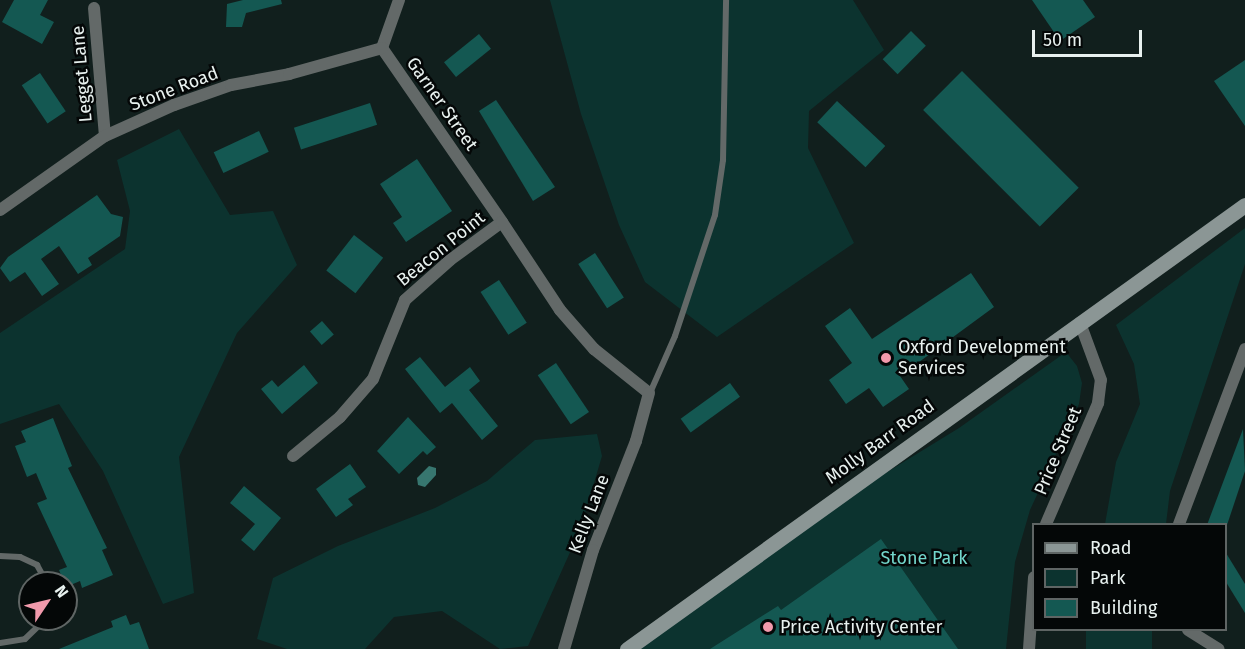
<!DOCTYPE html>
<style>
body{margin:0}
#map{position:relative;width:1245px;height:649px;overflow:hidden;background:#111f1d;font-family:"Fira Sans",sans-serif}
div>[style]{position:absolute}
.green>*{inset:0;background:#0c332f;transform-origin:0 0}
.water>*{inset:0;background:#37766f}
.building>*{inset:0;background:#145852;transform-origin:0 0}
.lane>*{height:6px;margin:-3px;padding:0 3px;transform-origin:3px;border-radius:3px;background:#636968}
.street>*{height:12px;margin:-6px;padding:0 6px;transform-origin:6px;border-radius:6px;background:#636968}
.secondary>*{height:15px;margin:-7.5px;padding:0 7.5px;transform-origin:7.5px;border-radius:7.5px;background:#8b9695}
.dots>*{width:16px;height:16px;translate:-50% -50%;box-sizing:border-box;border:3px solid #040707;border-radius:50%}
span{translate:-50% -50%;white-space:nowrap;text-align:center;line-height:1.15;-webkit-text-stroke:5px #040707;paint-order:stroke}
.street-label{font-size:18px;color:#e8f1ef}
.poi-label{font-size:18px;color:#e8f1ef}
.left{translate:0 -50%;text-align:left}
.park-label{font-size:18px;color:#73d7cc}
.legend{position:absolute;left:1032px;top:523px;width:195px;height:108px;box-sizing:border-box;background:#040707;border:2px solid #5f6564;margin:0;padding:8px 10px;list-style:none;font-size:18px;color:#e8f1ef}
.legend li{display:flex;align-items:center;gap:12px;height:30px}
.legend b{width:30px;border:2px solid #5f6564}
.north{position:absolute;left:18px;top:571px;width:60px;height:60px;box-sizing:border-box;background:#040707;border:2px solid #5f6564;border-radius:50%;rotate:55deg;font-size:16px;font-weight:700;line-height:24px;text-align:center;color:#e8f1ef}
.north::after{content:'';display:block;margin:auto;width:21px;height:27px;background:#f29aac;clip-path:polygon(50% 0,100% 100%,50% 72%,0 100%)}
.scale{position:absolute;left:1032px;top:30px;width:110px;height:27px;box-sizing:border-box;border:3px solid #e8f1ef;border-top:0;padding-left:8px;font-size:18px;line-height:21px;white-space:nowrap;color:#e8f1ef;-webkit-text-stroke:4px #040707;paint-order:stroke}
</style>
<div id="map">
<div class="green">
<div style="clip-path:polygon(853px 0,884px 50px,809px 111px,808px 148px,854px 243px,717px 337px,645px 282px,619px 225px,581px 114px,550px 0)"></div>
<div style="clip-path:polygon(179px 129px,230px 215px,273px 211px,297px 265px,237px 333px,179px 457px,194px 593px,163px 604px,103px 471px,59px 404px,0 424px,0 333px,125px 249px,130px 211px,117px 160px)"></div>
<div style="clip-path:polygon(1245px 228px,1245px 264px,1170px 491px,1166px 524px,1105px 524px,1116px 462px,1140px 404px,1134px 364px,1116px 325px)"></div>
<div style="clip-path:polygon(1066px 352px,1077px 366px,1082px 383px,1079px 404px,1030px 510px,1015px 562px,1006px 649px,633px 649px,778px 539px,959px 428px)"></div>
<div style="clip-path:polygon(597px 434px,602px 456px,580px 530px,528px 646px,500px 649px,442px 611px,394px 617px,365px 649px,287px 649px,257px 639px,273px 578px,338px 546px,435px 508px,487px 481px,535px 440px)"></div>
<div style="left:1086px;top:630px;width:66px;height:19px"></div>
</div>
<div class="water">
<div style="clip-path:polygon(429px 466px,436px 468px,436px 475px,425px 487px,418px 485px,417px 478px)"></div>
</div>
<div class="building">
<div style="clip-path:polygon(14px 0,48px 0,40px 15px,54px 22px,42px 44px,2px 22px)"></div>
<div style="clip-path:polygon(243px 0,281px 0,282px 4px,246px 13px,242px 27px,226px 27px,227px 4px)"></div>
<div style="clip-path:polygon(1032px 0,1083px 0,1095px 17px,1060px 41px)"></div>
<div style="left:911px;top:31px;width:21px;height:40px;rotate:45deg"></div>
<div style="left:479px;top:34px;width:19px;height:45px;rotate:51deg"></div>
<div style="clip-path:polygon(1245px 60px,1245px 126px,1214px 81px)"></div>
<div style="left:962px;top:71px;width:165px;height:55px;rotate:45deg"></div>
<div style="left:40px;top:73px;width:46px;height:22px;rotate:56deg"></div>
<div style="clip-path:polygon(496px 100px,555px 187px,533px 201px,479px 111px)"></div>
<div style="left:837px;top:101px;width:66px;height:29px;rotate:43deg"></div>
<div style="left:370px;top:103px;width:23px;height:80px;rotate:72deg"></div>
<div style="left:259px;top:131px;width:23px;height:50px;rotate:65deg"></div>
<div style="clip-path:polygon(417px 159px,452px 211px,406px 242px,393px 223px,402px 217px,380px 184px)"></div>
<div style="clip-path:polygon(97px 195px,111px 214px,123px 217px,120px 236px,88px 258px,92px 265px,78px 274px,59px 246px,41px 259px,59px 284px,42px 296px,25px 272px,10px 282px,0 268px,8px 257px)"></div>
<div style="left:354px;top:235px;width:37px;height:45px;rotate:38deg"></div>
<div style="left:595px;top:253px;width:53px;height:20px;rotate:57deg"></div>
<div style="clip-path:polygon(971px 273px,994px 307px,900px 376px,909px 389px,883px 407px,869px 388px,846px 404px,829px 380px,852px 363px,825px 326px,850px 308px,872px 339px)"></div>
<div style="left:499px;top:280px;width:51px;height:22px;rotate:57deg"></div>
<div style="left:322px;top:321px;width:18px;height:16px;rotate:49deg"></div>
<div style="clip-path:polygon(420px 357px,445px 387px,470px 367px,480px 381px,469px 390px,498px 426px,482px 440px,452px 403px,440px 413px,405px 369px)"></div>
<div style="left:556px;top:363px;width:59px;height:22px;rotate:56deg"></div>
<div style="clip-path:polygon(304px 365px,318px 383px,282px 414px,261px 389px,272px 380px,278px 387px)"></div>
<div style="left:730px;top:383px;width:17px;height:61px;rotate:54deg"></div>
<div style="clip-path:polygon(408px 417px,436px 447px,427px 455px,423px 451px,399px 474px,377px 451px)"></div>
<div style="clip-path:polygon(53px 418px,72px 466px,68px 468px,107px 548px,102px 550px,113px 575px,82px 588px,80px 581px,66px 587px,59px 570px,67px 567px,37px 503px,47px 499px,36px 473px,27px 477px,15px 446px,26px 442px,21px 431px)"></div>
<div style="clip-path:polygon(1243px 429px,1245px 471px,1227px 525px,1207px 525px)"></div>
<div style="clip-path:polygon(350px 464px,366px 487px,348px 499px,353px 505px,336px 517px,316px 489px)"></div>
<div style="clip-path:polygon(244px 486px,281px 518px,254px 551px,241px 540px,255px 524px,230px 503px)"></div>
<div style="clip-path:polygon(881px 539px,958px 649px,710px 649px,778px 606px,781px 610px)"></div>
<div style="clip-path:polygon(1226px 553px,1245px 584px,1245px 613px,1226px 582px)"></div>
<div style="clip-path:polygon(126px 615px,130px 625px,139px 622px,149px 649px,59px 649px,113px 627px,111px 621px)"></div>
</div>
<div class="lane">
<div style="left:650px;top:393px;width:62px;rotate:-66.3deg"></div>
<div style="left:675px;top:336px;width:127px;rotate:-71.7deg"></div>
<div style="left:715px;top:215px;width:56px;rotate:-81.7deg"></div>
<div style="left:723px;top:160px;width:160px;rotate:-88.9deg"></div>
<div style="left:0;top:556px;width:20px;rotate:3deg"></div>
<div style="left:20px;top:557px;width:19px;rotate:25deg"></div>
<div style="left:37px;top:565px;width:21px;rotate:61deg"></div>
<div style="left:0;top:643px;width:25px;rotate:-9deg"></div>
<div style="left:25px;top:639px;width:29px;rotate:-44deg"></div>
</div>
<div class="street">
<div style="left:399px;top:0;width:51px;rotate:109.5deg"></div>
<div style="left:382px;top:48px;width:211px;rotate:55.4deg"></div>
<div style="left:94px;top:8px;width:128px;rotate:85.1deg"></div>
<div style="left:0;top:210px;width:128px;rotate:-35.2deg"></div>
<div style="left:105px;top:136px;width:76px;rotate:-24.2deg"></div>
<div style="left:174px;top:105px;width:60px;rotate:-19.3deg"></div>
<div style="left:231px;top:85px;width:59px;rotate:-10.7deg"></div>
<div style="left:289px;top:74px;width:97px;rotate:-15.6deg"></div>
<div style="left:293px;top:456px;width:61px;rotate:-39.7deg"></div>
<div style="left:340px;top:417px;width:50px;rotate:-49deg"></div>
<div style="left:373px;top:379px;width:85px;rotate:-67.9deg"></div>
<div style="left:405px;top:300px;width:60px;rotate:-41.6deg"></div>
<div style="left:450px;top:260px;width:64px;rotate:-36.2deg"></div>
<div style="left:502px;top:222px;width:105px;rotate:56.6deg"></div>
<div style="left:560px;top:310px;width:52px;rotate:48.9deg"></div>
<div style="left:594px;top:349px;width:70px;rotate:38.7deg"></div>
<div style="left:649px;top:393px;width:50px;rotate:105.2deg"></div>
<div style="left:636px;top:441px;width:117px;rotate:111.5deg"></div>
<div style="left:593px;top:550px;width:103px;rotate:106.3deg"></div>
<div style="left:1046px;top:524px;width:132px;rotate:-66.7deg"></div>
<div style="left:1098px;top:403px;width:23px;rotate:-83deg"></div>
<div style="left:1101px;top:380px;width:61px;rotate:-110.2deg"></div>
<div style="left:1179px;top:524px;width:187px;rotate:-69.3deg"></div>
<div style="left:1188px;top:630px;width:36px;rotate:32deg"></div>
<div style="left:1029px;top:649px;width:72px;rotate:-86deg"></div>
</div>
<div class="secondary">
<div style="left:627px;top:649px;width:761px;rotate:-35.7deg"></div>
</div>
<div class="dots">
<div style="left:886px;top:358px;background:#f29aac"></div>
<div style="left:768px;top:627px;background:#f29aac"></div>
</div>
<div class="street-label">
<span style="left:82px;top:74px;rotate:-95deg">Legget Lane</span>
<span style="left:174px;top:89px;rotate:-21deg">Stone Road</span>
<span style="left:442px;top:104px;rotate:55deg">Garner Street</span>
<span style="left:441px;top:249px;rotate:-39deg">Beacon Point</span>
<span style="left:880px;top:442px;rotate:-36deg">Molly Barr Road</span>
<span style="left:1058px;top:451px;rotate:-67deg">Price Street</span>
<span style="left:589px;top:514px;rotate:-69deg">Kelly Lane</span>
</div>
<div class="poi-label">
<span class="left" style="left:898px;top:358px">Oxford Development<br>Services</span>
<span class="left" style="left:780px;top:627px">Price Activity Center</span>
</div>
<div class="park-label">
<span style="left:924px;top:558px">Stone Park</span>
</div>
<ul class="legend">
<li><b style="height:8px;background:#8b9695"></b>Road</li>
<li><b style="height:16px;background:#0c332f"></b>Park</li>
<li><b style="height:16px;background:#145852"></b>Building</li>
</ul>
<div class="north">N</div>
<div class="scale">50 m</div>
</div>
